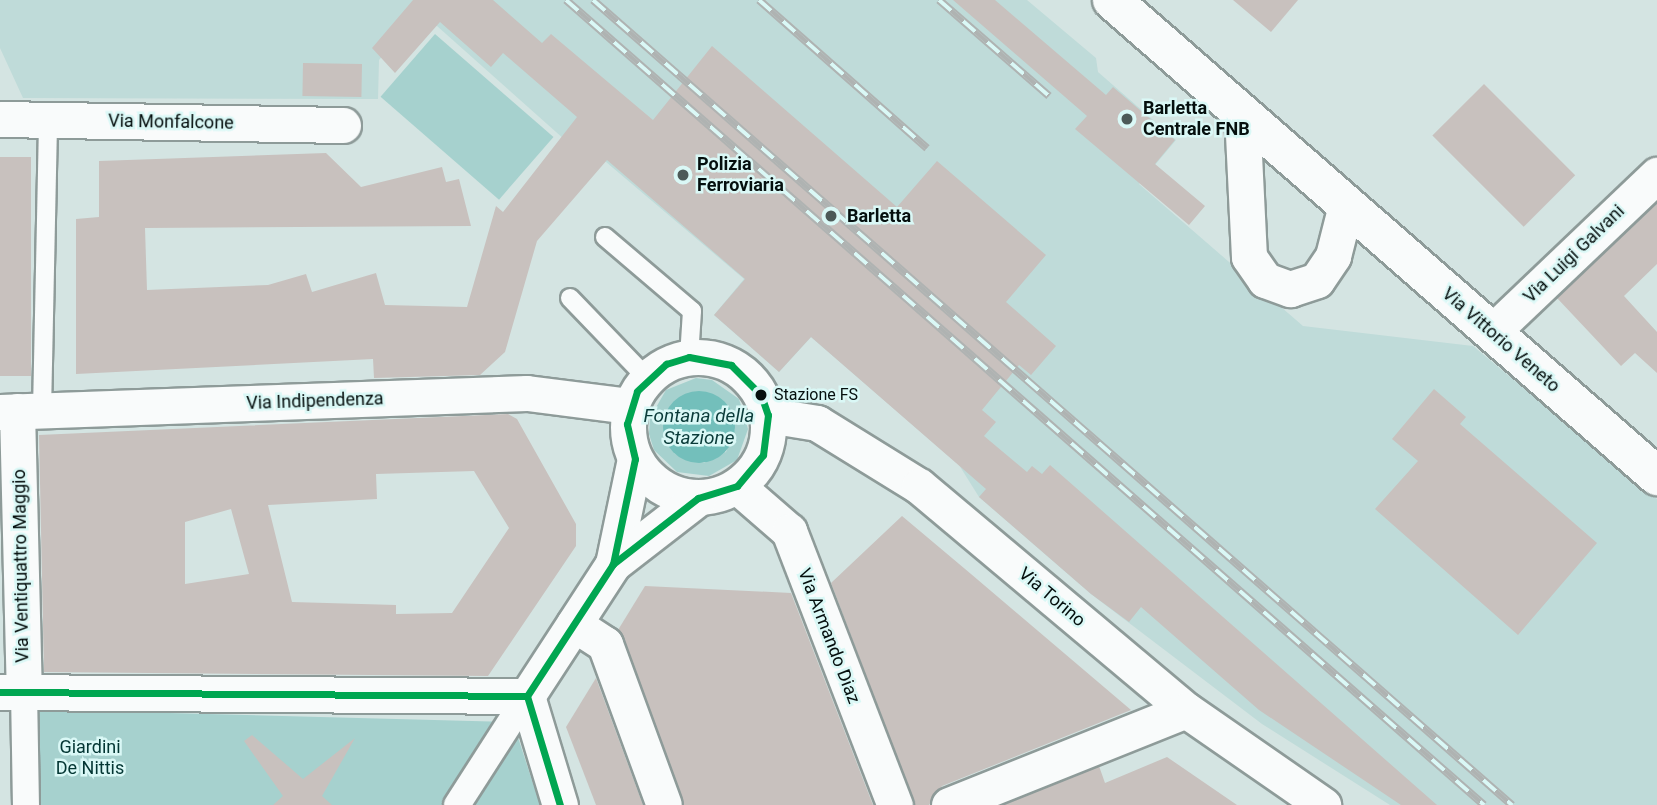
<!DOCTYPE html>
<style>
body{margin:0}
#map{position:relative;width:1657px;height:805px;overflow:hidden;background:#d4e4e2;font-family:Roboto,sans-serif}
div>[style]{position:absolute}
.built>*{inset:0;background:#bfdbd9}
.green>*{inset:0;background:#a6d1ce;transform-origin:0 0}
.water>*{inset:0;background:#73bfbb}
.round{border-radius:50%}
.building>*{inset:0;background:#c8c1be;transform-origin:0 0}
.roads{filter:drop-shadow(2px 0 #8e9b99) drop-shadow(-2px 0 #8e9b99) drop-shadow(0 2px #8e9b99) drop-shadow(0 -2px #8e9b99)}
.service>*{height:18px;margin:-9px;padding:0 9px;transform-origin:9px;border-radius:9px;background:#f9fbfb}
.pedestrian>*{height:26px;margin:-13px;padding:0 13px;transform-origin:13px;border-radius:13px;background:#f9fbfb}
.minor>*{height:35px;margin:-17.5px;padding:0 17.5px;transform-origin:17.5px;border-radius:17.5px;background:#f9fbfb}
.minor>.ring{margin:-17.5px;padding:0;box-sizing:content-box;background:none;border:35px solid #f9fbfb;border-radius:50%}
.tertiary>*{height:38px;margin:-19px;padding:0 19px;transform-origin:19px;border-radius:19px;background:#f9fbfb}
.rail>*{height:8px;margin-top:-4px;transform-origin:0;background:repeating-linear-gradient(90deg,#daf8f6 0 16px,#afb3b2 0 32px);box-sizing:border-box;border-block:2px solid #afb3b2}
.bus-1>*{height:7px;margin:-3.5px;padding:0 3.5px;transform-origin:3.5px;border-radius:3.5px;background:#00a651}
.dots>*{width:19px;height:19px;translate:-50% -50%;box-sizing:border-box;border:4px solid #daf8f6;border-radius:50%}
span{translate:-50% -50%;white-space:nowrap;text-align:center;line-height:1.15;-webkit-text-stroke:5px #daf8f6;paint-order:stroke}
.bus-label{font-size:16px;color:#050f0e}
.left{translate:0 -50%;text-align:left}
.poi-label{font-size:18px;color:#050f0e;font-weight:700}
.street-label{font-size:18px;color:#050f0e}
.park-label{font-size:18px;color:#033633}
.water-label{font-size:19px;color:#0a3b39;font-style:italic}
</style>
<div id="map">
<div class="built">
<div style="clip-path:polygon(0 0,1027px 0,1096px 58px,1098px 72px,1176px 140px,1139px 184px,1303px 326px,1473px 346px,1657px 499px,1657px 805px,1390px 805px,1262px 724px,1091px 594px,979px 497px,959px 465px,811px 337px,779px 372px,714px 315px,744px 279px,573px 134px,565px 140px,437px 26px,404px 32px,379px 60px,378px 99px,23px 98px,0 48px)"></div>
</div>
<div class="green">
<div style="left:435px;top:34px;width:157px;height:83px;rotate:41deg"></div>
<div style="clip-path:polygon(evenodd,696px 378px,712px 380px,739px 399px,748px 429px,737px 460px,709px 476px,677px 472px,654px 450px,649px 434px,650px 418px,666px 390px,696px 378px,695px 392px,735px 429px,726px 452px,704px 463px,675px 454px,665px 438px,669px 408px,695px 392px)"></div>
<div style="clip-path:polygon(16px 709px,513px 722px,540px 805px,15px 805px)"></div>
</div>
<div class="water">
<div class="round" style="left:663px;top:391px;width:72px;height:72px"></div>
</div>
<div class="building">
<div style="clip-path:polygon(413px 0,493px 0,542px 43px,551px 34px,653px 120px,712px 46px,897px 207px,937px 161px,1046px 255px,1006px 302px,1056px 346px,1031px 375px,1019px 365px,982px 410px,996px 422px,984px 436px,1027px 472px,1032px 466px,1042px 474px,1050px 465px,1437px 805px,1401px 805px,1259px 710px,1141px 607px,1129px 622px,1091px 594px,979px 497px,986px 489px,811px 337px,779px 372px,714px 315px,745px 279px,607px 160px,537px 241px,505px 352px,480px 375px,374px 378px,373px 359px,76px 374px,76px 219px,99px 217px,99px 161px,326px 153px,361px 187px,442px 167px,446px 182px,459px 179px,471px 226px,145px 228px,147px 290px,268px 285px,306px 274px,312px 292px,376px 273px,385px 305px,467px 307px,496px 206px,503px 212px,577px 117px,503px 53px,491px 67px,440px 22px,395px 73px,372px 48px)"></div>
<div style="clip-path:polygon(953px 0,995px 0,1106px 95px,1113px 87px,1175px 140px,1155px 164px,1205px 206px,1189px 225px,1075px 129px,1087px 116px)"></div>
<div style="clip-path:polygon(1233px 0,1298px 0,1271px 32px)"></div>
<div style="left:303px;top:63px;width:59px;height:33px;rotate:1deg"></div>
<div style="left:1484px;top:84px;width:129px;height:73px;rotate:45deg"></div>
<div style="left:0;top:157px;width:31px;height:219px"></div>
<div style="clip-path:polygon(1657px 203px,1657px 264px,1624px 296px,1657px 332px,1657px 373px,1635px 353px,1621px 366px,1557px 298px)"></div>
<div style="clip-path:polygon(1434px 389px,1466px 417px,1460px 424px,1597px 543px,1518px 635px,1375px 509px,1418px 461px,1392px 439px)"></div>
<div style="clip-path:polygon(evenodd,508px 414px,517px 419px,576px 524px,576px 546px,488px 676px,44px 672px,39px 435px,508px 414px,474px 471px,509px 528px,452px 613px,396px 614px,396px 605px,292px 602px,268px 505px,377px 499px,376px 474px,474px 471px,508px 414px,231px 509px,249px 574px,185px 584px,185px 522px,231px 509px)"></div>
<div style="clip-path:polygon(902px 516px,971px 574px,1131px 710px,942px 786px,929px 805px,915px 805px,831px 583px)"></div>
<div style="clip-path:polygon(645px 586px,791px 593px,873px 805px,684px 805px,618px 630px)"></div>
<div style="clip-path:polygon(596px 678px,643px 805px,596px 805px,566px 727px)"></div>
<div style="clip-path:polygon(252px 735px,303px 779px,355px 738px,322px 796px,332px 805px,273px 805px,283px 796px,244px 741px)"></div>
<div style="clip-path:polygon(1167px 757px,1237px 805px,1003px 805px,1099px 766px,1105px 783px)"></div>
</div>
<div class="roads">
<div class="service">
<div style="left:605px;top:237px;width:114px;rotate:40.4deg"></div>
<div style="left:692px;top:311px;width:46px;rotate:93.7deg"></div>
<div style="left:570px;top:298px;width:111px;rotate:46.1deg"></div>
<div style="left:42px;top:411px;width:291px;rotate:-88.8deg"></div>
</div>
<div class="pedestrian">
<div style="left:24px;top:692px;width:113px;rotate:89deg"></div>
<div style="left:457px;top:805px;width:130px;rotate:-57.3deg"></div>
</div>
<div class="minor">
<div style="left:1242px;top:114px;width:143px;rotate:87.2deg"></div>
<div style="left:1249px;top:257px;width:28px;rotate:55deg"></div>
<div style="left:1265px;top:280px;width:27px;rotate:20deg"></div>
<div style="left:1290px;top:289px;width:28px;rotate:-18deg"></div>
<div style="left:1317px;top:280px;width:29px;rotate:-56deg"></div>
<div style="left:1333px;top:256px;width:53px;rotate:-75.7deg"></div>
<div style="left:0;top:119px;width:343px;rotate:1deg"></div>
<div style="left:1492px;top:332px;width:228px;rotate:-43.6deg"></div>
<div class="ring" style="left:628px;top:357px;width:105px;height:105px"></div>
<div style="left:17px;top:411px;width:281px;rotate:88.6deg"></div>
<div style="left:0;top:412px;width:527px;rotate:-2.06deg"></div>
<div style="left:527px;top:393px;width:104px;rotate:7.2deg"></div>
<div style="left:768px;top:415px;width:50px;rotate:9.3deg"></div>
<div style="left:817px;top:423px;width:120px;rotate:31.7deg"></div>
<div style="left:919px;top:486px;width:349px;rotate:40deg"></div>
<div style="left:1186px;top:710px;width:167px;rotate:34.7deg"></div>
<div style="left:737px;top:486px;width:69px;rotate:40.9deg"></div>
<div style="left:789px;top:531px;width:294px;rotate:68.9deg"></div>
<div style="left:613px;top:564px;width:107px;rotate:-78.2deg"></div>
<div style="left:574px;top:624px;width:37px;rotate:33deg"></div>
<div style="left:605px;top:644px;width:171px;rotate:69.9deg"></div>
<div style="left:0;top:692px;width:527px;rotate:0.43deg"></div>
<div style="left:527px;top:696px;width:158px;rotate:-56.9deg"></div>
<div style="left:613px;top:564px;width:108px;rotate:-37.8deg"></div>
<div style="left:527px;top:696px;width:114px;rotate:73.2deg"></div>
<div style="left:949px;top:805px;width:255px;rotate:-21.8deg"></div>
</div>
<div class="tertiary">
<div style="left:1112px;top:0;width:724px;rotate:41.13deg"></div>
</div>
</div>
<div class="rail">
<div style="left:566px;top:0;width:1221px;rotate:41.25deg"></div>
<div style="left:593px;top:0;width:1222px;rotate:41.22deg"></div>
<div style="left:759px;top:0;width:224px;rotate:41.4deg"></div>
<div style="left:939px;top:0;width:146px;rotate:41.1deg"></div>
</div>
<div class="bus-1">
<div style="left:689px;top:357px;width:43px;rotate:10.8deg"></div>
<div style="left:731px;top:365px;width:42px;rotate:45deg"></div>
<div style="left:761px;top:395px;width:21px;rotate:71deg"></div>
<div style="left:768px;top:415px;width:40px;rotate:97.1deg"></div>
<div style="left:763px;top:455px;width:40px;rotate:130deg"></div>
<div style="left:737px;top:486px;width:41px;rotate:162.9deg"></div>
<div style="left:698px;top:498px;width:108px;rotate:142.2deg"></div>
<div style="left:613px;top:564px;width:107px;rotate:-78.2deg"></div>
<div style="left:635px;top:459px;width:36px;rotate:-103deg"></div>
<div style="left:627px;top:424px;width:34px;rotate:-73deg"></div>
<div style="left:637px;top:391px;width:40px;rotate:-43deg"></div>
<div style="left:666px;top:364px;width:24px;rotate:-17deg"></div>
<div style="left:0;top:692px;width:527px;rotate:0.43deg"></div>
<div style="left:527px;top:696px;width:158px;rotate:-56.9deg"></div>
<div style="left:527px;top:696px;width:114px;rotate:73.2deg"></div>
</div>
<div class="dots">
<div style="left:1127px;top:119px;background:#4d5a58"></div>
<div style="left:683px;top:175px;background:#4d5a58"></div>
<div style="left:831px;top:216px;background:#4d5a58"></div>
<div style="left:761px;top:395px;background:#050f0e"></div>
</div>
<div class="bus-label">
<span class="left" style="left:774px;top:395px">Stazione FS</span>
</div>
<div class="poi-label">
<span class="left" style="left:1143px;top:119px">Barletta<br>Centrale FNB</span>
<span class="left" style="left:697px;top:175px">Polizia<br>Ferroviaria</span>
<span class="left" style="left:847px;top:216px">Barletta</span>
</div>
<div class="street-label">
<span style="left:171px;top:122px;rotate:1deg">Via Monfalcone</span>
<span style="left:1574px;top:254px;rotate:-44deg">Via Luigi Galvani</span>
<span style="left:1501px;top:340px;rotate:41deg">Via Vittorio Veneto</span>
<span style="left:315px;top:401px;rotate:-2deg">Via Indipendenza</span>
<span style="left:21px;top:566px;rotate:-91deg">Via Ventiquattro Maggio</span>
<span style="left:1052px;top:597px;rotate:40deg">Via Torino</span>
<span style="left:829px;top:636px;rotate:69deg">Via Armando Diaz</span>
</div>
<div class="park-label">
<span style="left:90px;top:758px">Giardini<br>De Nittis</span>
</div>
<div class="water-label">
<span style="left:699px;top:427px">Fontana della<br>Stazione</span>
</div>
</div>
